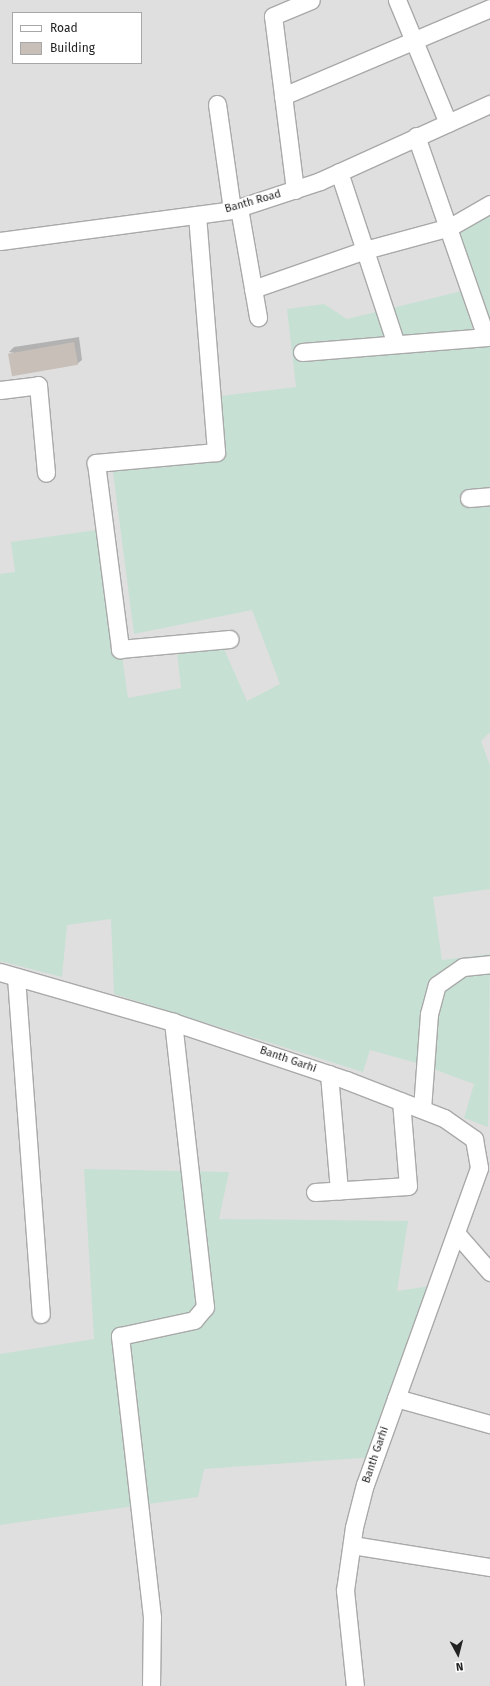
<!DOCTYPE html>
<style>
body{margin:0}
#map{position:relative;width:490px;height:1686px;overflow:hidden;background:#f2efe9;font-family:"Fira Sans",sans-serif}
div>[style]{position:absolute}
.residential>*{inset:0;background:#e0dfdf}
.wetland>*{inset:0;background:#c6e0d4}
.shadow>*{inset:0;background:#0003}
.building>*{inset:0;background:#c7bfb8;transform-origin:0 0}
.roads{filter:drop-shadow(1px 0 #a9a9a9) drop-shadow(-1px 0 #a9a9a9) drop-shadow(0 1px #a9a9a9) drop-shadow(0 -1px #a9a9a9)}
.minor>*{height:17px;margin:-8.5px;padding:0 8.5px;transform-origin:8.5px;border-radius:8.5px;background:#fff}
span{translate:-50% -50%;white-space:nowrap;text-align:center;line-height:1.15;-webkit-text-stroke:3.5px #fff;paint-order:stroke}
.street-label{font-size:11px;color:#222}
.legend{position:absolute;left:12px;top:12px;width:130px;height:52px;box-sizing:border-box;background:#fff;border:1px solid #a7a7a7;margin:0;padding:5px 7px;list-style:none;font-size:12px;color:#222}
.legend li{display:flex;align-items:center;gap:8px;height:20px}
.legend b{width:20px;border:1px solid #a7a7a7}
.north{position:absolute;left:438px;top:1634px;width:40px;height:40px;-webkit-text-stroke:3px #fff;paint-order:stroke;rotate:173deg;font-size:11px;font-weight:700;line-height:16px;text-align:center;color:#222}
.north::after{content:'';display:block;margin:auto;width:14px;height:18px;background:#222;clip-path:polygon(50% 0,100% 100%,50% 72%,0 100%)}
</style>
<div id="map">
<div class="residential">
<div style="clip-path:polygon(evenodd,0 0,490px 0,490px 1686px,0 1686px,0 0,13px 13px,141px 13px,141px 63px,13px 63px,13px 13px)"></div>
</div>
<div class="wetland">
<div style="clip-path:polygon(490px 202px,490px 732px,481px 741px,490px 766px,490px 889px,433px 897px,442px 960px,490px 954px,488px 1127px,464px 1118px,474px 1084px,417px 1063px,370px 1050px,363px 1072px,114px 994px,111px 919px,67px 925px,62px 977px,0 961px,0 574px,15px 572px,11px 542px,104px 529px,128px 698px,181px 688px,177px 652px,220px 640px,247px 701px,280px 684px,252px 610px,134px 634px,113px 472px,216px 452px,212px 397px,296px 387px,287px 309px,324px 304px,347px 319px,470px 289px,450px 227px)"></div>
<div style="clip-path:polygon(84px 1169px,229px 1172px,219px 1219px,408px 1221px,397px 1291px,437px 1285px,375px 1457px,204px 1469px,198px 1497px,0 1525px,0 1354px,94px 1339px)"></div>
</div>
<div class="shadow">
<div style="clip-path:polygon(79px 337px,82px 360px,77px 364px,9px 352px,14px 347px)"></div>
</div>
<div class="building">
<div style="left:74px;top:342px;width:23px;height:67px;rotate:80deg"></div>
</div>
<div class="roads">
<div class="minor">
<div style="left:397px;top:0;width:133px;rotate:67.5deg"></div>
<div style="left:283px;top:96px;width:225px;rotate:-23deg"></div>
<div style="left:217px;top:104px;width:107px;rotate:81.9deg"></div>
<div style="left:416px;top:136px;width:207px;rotate:70.8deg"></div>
<div style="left:484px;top:331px;width:7px;rotate:27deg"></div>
<div style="left:339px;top:172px;width:181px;rotate:71.7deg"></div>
<div style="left:295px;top:190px;width:175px;rotate:-97.2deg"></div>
<div style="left:273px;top:16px;width:41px;rotate:-22.8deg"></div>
<div style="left:239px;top:208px;width:111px;rotate:80.1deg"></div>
<div style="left:197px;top:215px;width:238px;rotate:85.4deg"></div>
<div style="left:216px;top:452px;width:121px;rotate:174.8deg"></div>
<div style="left:96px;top:463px;width:188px;rotate:82.6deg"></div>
<div style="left:120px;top:649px;width:110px;rotate:-5.2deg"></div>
<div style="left:0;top:241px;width:234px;rotate:-7.6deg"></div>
<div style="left:232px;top:210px;width:93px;rotate:-18.2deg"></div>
<div style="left:320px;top:181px;width:187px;rotate:-24.4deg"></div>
<div style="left:253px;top:289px;width:119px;rotate:-19.2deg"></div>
<div style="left:365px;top:250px;width:88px;rotate:-15.1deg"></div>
<div style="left:450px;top:227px;width:46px;rotate:-29.9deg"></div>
<div style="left:302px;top:352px;width:189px;rotate:-4.6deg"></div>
<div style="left:0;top:390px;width:38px;rotate:-7deg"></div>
<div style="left:38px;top:385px;width:88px;rotate:84.8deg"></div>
<div style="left:469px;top:498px;width:21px;rotate:-5deg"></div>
<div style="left:0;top:972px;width:180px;rotate:16.1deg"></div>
<div style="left:173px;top:1022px;width:182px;rotate:18.5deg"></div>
<div style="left:346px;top:1080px;width:105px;rotate:21.2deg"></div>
<div style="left:444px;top:1118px;width:37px;rotate:35deg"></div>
<div style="left:474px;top:1139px;width:29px;rotate:80deg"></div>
<div style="left:479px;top:1168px;width:336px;rotate:109.8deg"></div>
<div style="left:365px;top:1484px;width:44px;rotate:104.3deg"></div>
<div style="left:354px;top:1527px;width:64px;rotate:98.1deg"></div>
<div style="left:345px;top:1590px;width:97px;rotate:84.1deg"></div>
<div style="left:16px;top:977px;width:338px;rotate:85.8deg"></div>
<div style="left:329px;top:1074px;width:117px;rotate:85.1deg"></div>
<div style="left:422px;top:1109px;width:95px;rotate:-85.8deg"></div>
<div style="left:429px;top:1014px;width:30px;rotate:-75deg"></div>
<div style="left:437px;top:985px;width:32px;rotate:-35deg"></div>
<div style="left:463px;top:967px;width:27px;rotate:-6deg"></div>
<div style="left:315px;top:1192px;width:93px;rotate:-3.7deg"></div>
<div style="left:408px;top:1186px;width:85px;rotate:-94.7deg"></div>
<div style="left:456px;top:1233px;width:52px;rotate:48.9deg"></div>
<div style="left:396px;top:1398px;width:98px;rotate:15.5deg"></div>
<div style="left:352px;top:1545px;width:140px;rotate:9.1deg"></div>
<div style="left:151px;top:1686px;width:69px;rotate:-89.2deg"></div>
<div style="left:152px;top:1617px;width:283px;rotate:-96.5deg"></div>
<div style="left:120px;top:1336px;width:76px;rotate:-12.2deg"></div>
<div style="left:194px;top:1320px;width:17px;rotate:-50deg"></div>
<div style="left:205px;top:1307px;width:287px;rotate:-96.4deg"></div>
</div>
</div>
<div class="street-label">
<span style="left:253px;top:202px;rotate:-16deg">Banth Road</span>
<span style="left:288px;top:1060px;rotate:19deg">Banth Garhi</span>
<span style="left:376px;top:1455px;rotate:-71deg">Banth Garhi</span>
</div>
<ul class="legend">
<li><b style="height:5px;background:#fff"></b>Road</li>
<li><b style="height:11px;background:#c7bfb8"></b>Building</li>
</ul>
<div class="north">N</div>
</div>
